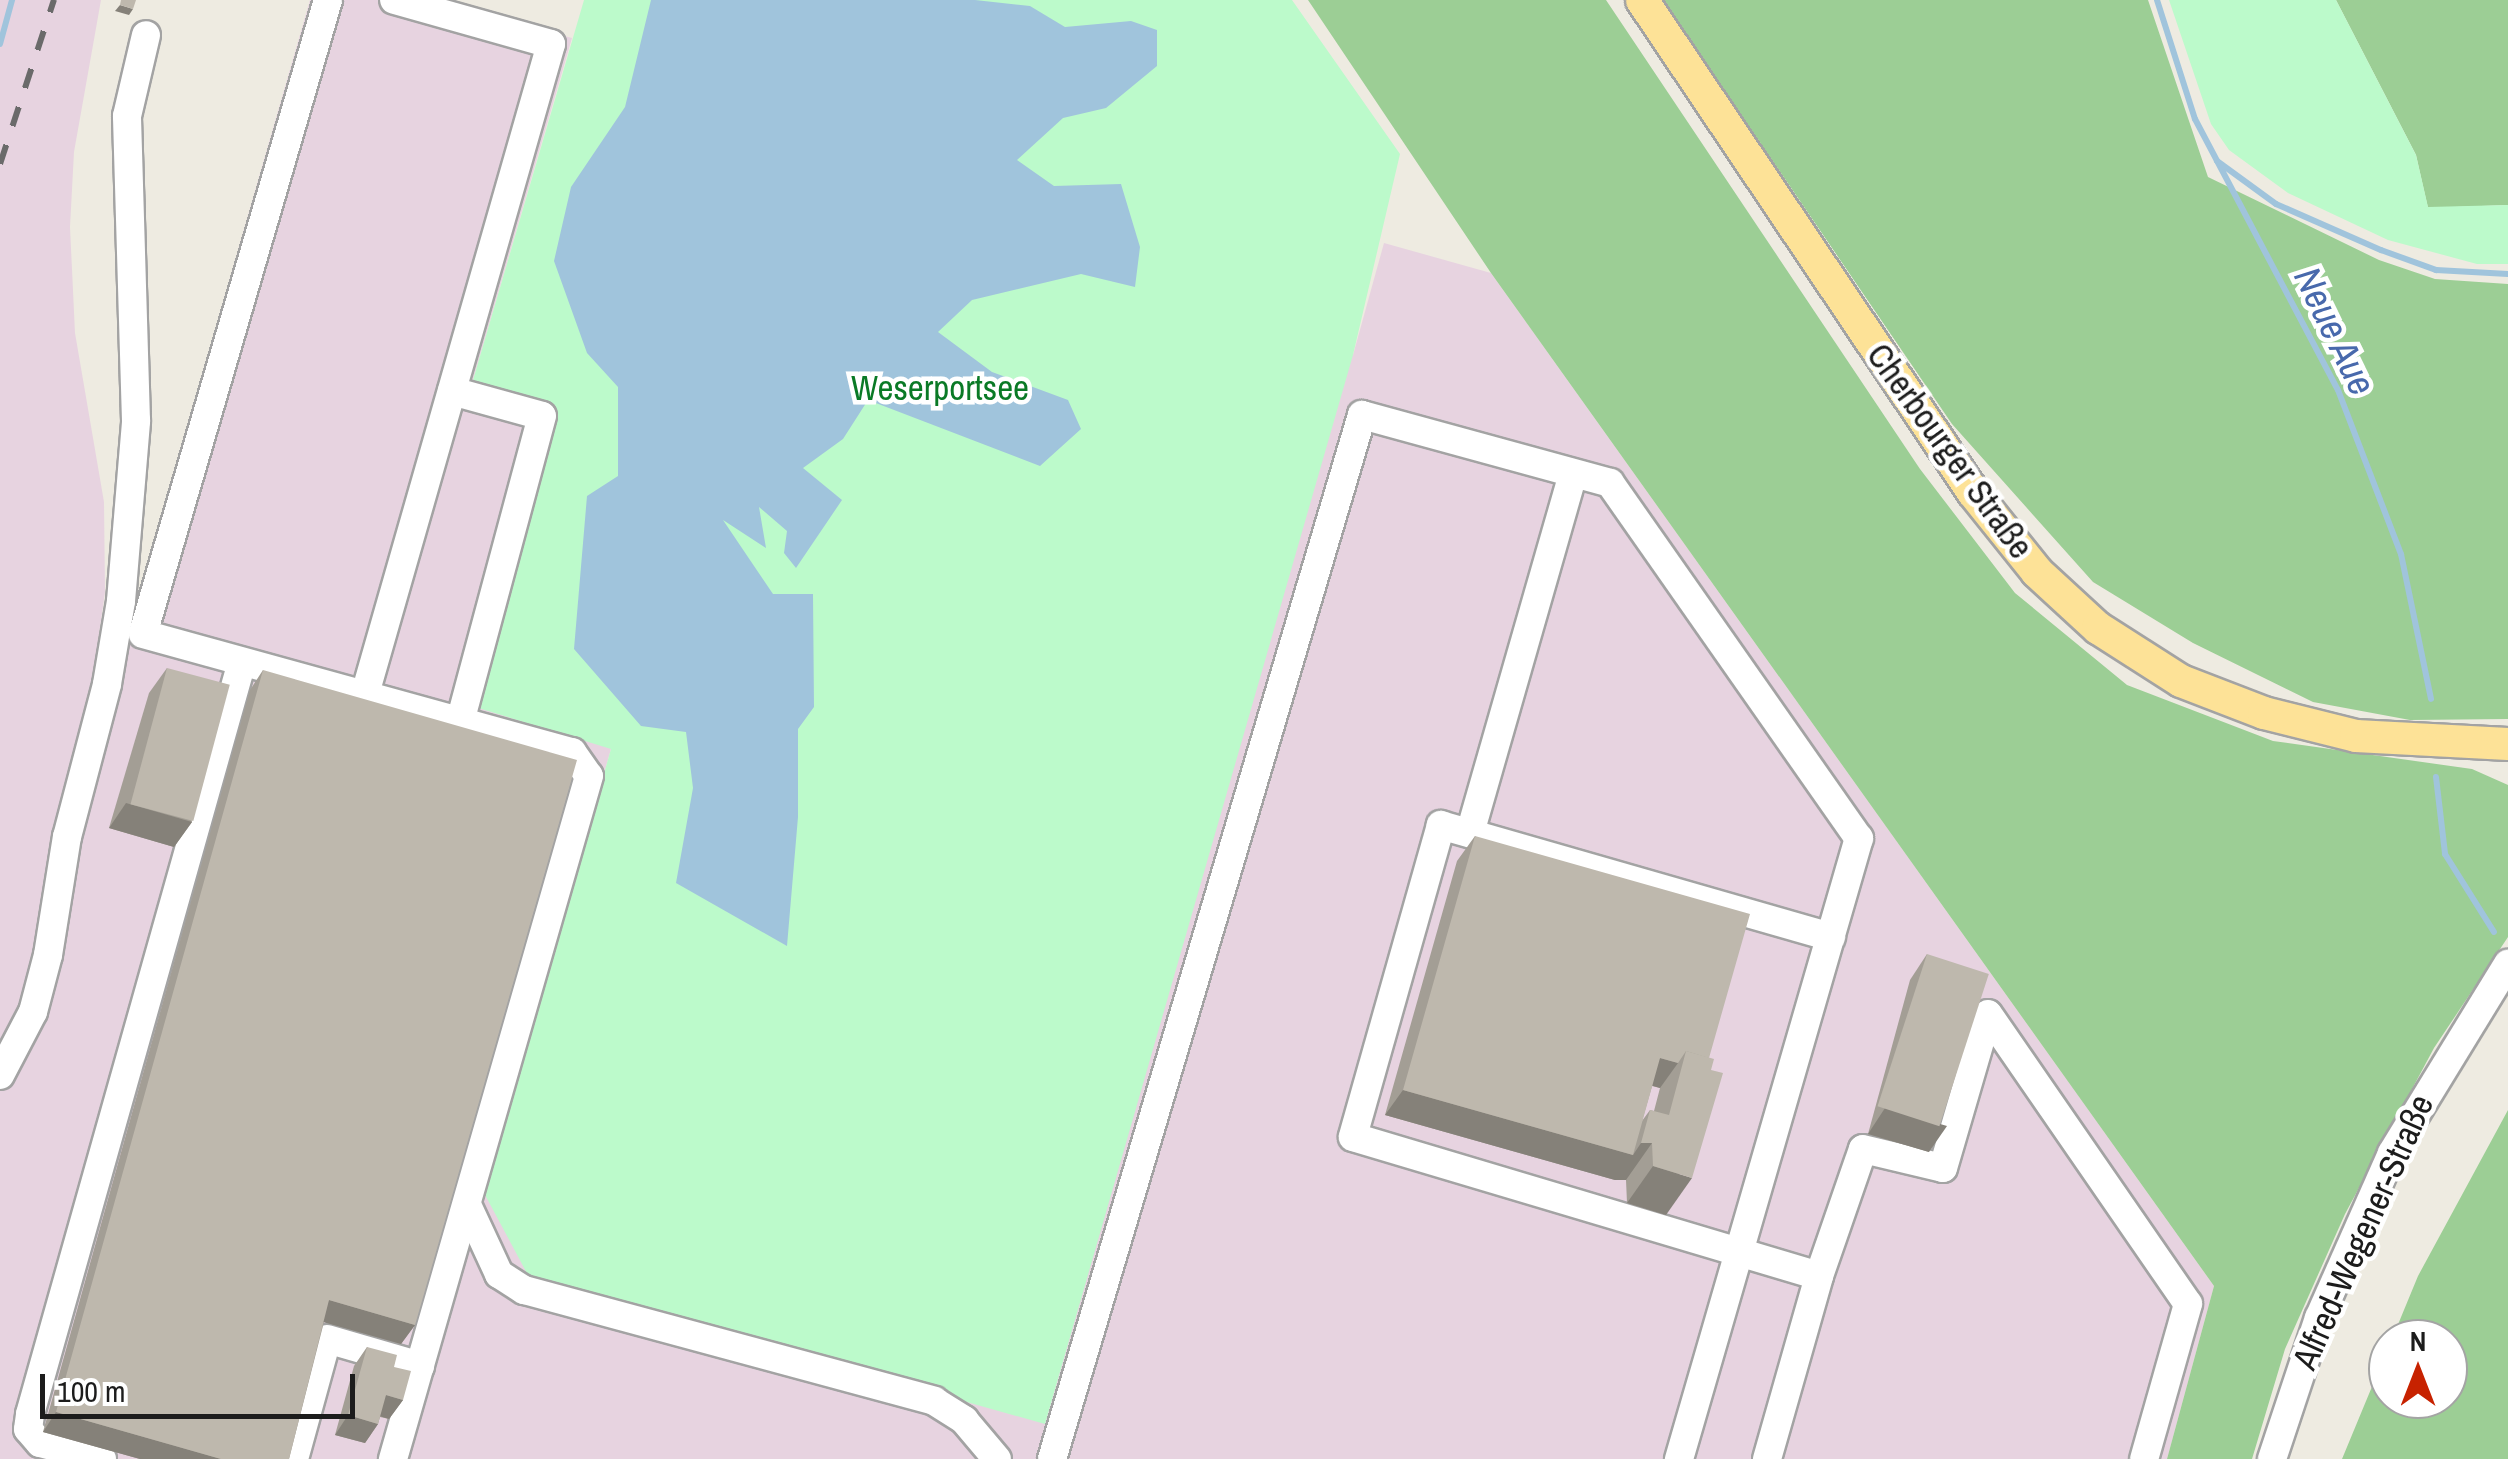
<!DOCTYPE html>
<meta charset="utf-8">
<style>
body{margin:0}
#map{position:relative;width:2508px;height:1459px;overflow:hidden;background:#eeebe1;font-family:"Archivo Narrow",sans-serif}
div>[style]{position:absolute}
.industrial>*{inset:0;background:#e7d3e0}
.forest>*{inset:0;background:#9cce95}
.park>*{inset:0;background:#bcfacb}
.water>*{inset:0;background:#a0c4dc}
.stream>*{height:6px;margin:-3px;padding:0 3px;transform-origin:3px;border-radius:3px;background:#a0c4dc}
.roads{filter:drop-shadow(2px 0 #a3a3a3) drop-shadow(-2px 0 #a3a3a3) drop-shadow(0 2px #a3a3a3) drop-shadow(0 -2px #a3a3a3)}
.minor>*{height:28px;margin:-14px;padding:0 14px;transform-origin:14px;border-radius:14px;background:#fff}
.major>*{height:32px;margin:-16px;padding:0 16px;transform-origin:16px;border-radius:16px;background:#fde297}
.rail>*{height:6px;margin-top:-3px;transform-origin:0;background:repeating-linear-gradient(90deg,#6a6a6a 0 20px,transparent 0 40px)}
.wall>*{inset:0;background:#a39e95}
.shaded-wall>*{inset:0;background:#858179}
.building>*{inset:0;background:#beb8ad;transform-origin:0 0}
span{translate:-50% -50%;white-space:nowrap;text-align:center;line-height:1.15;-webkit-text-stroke:9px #fff;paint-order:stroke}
.park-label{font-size:35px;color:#0a7a26}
.street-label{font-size:35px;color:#1c1c1c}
.water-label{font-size:38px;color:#4869ac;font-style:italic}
.north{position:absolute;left:2368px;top:1319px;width:100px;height:100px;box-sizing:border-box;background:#fff;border:2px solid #a4a4a4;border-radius:50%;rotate:0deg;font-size:28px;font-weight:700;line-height:40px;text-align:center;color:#1c1c1c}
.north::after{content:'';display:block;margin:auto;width:35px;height:45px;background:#c72200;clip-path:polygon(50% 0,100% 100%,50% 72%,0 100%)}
.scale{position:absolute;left:40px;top:1374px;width:315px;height:45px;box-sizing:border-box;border:5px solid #1c1c1c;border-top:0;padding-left:12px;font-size:30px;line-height:35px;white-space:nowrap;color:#1c1c1c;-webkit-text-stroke:8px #fff;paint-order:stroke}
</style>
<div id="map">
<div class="industrial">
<div style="clip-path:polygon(0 0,101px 0,74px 152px,70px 227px,75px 333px,104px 502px,105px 592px,72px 826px,310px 0,435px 0,572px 38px,471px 387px,553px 411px,611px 749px,484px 1193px,1353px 355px,1384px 243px,1491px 273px,2214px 1286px,2167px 1459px,0 1459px)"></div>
</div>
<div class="forest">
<div style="clip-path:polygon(1308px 0,1606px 0,1920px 469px,2015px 593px,2127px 685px,2273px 741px,2472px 769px,2508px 785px,2508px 937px,2434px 1048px,2345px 1214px,2285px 1349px,2252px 1459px,2167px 1459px,2214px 1286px,1491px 273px)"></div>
<div style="clip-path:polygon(1663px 0,2148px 0,2208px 177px,2379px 260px,2435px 279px,2508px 284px,2508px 719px,2410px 720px,2313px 702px,2193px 643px,2093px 582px,1952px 424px)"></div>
<div style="clip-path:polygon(2336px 0,2508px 0,2508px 205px,2428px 208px,2416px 155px)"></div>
<div style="clip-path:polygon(2508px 1110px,2508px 1459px,2342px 1459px,2388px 1348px,2388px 1399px,2448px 1399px,2448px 1339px,2392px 1339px,2418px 1276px)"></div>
</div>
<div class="park">
<div style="clip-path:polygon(584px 0,1292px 0,1400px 154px,1353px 355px,1045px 1424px,530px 1279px,484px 1193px,611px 749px,475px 707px,553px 412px,471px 387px)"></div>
<div style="clip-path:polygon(2169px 0,2336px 0,2416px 155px,2428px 207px,2508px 205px,2508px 264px,2477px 264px,2388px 240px,2288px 193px,2229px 150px,2211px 124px)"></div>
</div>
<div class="water">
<div style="clip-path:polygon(651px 0,975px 0,1030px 6px,1065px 27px,1131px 21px,1157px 30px,1157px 66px,1106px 108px,1063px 118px,1017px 160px,1054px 186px,1121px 184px,1140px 247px,1135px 287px,1081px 274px,972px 300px,938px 332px,992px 372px,1068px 400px,1081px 429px,1040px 466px,868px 400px,843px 439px,803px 468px,842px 500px,796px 568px,784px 553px,787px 531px,759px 507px,766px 548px,723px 520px,773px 594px,813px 594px,814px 707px,798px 729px,798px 817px,787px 946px,676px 883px,693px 788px,686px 732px,641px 726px,574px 649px,587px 496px,618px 476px,618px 387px,587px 353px,554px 261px,571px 187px,625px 107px)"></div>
</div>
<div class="stream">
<div style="left:2157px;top:0;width:125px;rotate:72.3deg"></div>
<div style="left:2195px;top:119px;width:306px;rotate:62.2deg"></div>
<div style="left:2338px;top:390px;width:176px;rotate:69deg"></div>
<div style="left:2401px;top:554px;width:148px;rotate:78.3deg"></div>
<div style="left:0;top:44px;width:46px;rotate:-74.7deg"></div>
<div style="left:2217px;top:161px;width:73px;rotate:36.1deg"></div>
<div style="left:2276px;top:204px;width:115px;rotate:23.7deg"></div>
<div style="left:2381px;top:250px;width:59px;rotate:20deg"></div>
<div style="left:2436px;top:270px;width:72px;rotate:3.2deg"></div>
<div style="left:2436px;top:777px;width:78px;rotate:83.3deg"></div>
<div style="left:2445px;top:854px;width:92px;rotate:57.9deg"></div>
</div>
<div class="roads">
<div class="minor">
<div style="left:328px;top:0;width:660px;rotate:106.27deg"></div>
<div style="left:143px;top:634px;width:445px;rotate:15.4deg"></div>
<div style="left:572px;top:752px;width:29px;rotate:55deg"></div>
<div style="left:589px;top:776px;width:711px;rotate:106.01deg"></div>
<div style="left:452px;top:391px;width:93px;rotate:15.5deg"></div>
<div style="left:542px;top:416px;width:316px;rotate:105deg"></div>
<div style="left:365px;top:694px;width:676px;rotate:-74.03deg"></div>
<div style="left:551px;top:44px;width:163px;rotate:-164.3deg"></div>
<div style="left:1470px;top:833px;width:374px;rotate:-74deg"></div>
<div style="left:1831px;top:937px;width:406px;rotate:-164deg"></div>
<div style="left:1441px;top:825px;width:324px;rotate:105.8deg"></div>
<div style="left:1353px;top:1137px;width:486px;rotate:16.6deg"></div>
<div style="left:1819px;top:1276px;width:134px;rotate:-70.9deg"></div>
<div style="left:1863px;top:1149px;width:82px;rotate:13.4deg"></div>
<div style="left:1943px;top:1168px;width:160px;rotate:-73.7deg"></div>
<div style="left:1988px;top:1014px;width:352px;rotate:55.4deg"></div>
<div style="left:2188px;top:1304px;width:161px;rotate:105.8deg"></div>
<div style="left:0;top:1075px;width:71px;rotate:-62.4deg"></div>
<div style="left:33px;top:1012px;width:59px;rotate:-75.3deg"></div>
<div style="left:48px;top:955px;width:120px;rotate:-80.9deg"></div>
<div style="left:67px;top:837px;width:158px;rotate:-75.3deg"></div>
<div style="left:107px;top:684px;width:84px;rotate:-80.4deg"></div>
<div style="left:121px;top:601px;width:181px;rotate:-85.2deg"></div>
<div style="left:136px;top:421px;width:305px;rotate:-91.7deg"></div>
<div style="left:127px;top:116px;width:83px;rotate:-76.8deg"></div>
<div style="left:469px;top:1209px;width:72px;rotate:65.2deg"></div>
<div style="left:499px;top:1274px;width:30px;rotate:33deg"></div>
<div style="left:524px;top:1290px;width:425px;rotate:15.1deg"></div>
<div style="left:934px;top:1401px;width:36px;rotate:32deg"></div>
<div style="left:964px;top:1420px;width:51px;rotate:49.8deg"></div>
<div style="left:102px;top:1459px;width:64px;rotate:-165.5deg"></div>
<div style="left:40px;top:1443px;width:18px;rotate:-131deg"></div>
<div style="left:28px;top:1429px;width:15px;rotate:-82deg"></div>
<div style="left:30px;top:1414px;width:781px;rotate:-74.26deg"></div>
<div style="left:294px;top:1459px;width:124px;rotate:-74.6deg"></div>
<div style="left:327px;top:1339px;width:97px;rotate:16.2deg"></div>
<div style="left:1052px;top:1459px;width:1089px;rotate:-73.46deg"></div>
<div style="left:1362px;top:415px;width:257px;rotate:15.3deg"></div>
<div style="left:1610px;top:483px;width:434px;rotate:55deg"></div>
<div style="left:1859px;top:838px;width:647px;rotate:106.16deg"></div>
<div style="left:1767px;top:1459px;width:190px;rotate:-74.1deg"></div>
<div style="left:2272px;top:1459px;width:149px;rotate:-71.6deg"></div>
<div style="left:2319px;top:1318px;width:180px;rotate:-66.1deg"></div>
<div style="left:2392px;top:1153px;width:222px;rotate:-58.5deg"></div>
</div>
<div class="major">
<div style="left:1642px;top:0;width:593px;rotate:56.07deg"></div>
<div style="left:1973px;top:492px;width:102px;rotate:51.3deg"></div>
<div style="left:2037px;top:572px;width:83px;rotate:42.6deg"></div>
<div style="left:2098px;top:628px;width:98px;rotate:32.6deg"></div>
<div style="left:2181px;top:681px;width:89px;rotate:21.1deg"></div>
<div style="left:2264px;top:713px;width:95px;rotate:14deg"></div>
<div style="left:2356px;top:736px;width:152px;rotate:3deg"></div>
</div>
</div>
<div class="rail">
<div style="left:0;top:164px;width:173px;rotate:-71.8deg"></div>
</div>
<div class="wall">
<div style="clip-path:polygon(167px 668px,192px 822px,174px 847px,109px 828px,149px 693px)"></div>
<div style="clip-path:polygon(263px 670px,415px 1325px,401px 1344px,324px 1322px,289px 1459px,140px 1459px,43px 1432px,250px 690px)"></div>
<div style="clip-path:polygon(evenodd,1475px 836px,1709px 1058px,1711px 1070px,1666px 1215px,1627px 1203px,1626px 1180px,1615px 1180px,1385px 1115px,1457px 861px,1475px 836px,1652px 1086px,1660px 1088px,1654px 1111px,1650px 1110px,1642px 1121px,1652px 1086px)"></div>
<div style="clip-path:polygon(1927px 954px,1929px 1152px,1868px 1134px,1910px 980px)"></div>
<div style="clip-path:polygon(367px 1347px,394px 1367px,403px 1400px,389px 1419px,380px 1417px,378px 1424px,365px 1443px,335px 1435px,354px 1366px)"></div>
</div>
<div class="shaded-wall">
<div style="clip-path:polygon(120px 5px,133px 9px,129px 15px,115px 11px)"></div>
<div style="clip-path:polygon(126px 803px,192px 822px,174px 847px,109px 828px)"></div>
<div style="clip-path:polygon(1660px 1058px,1678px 1063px,1660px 1088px,1643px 1083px)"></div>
<div style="clip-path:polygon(1403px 1090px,1633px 1155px,1641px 1143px,1652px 1143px,1626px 1180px,1615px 1180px,1385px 1115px)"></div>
<div style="clip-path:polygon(1885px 1108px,1947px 1126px,1929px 1152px,1868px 1134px)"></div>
<div style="clip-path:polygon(1653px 1166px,1692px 1178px,1666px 1215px,1627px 1203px)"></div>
<div style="clip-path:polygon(329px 1300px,415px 1325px,401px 1344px,316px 1320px)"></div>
<div style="clip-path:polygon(386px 1395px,403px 1400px,389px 1419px,373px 1414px)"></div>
<div style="clip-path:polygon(56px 1412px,221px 1459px,140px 1459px,43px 1432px)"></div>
<div style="clip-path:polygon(348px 1415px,378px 1424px,365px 1443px,335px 1435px)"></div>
</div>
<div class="building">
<div style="clip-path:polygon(121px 0,136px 0,133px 9px,120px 5px)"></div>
<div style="left:167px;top:668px;width:65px;height:141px;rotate:15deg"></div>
<div style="clip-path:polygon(263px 670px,577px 760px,415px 1325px,329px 1300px,289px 1459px,221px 1459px,56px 1412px)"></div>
<div style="clip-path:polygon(1475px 836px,1750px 914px,1709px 1058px,1686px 1051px,1678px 1063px,1660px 1058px,1633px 1155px,1403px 1090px)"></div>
<div style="left:1927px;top:954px;width:65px;height:160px;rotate:18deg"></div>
<div style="clip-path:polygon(1686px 1051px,1714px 1059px,1711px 1070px,1723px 1073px,1692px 1178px,1653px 1166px,1652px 1143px,1641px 1143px,1650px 1110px,1669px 1115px)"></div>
<div style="clip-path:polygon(367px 1347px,397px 1355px,394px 1367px,411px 1371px,403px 1400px,386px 1395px,378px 1424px,348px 1415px)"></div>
</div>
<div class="park-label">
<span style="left:940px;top:388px">Weserportsee</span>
</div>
<div class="street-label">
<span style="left:1950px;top:451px;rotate:54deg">Cherbourger Straße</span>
<span style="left:2363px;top:1232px;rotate:-66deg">Alfred-Wegener-Straße</span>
</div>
<div class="water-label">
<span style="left:2335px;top:331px;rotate:64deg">Neue Aue</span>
</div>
<div class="north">N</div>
<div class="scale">100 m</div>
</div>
